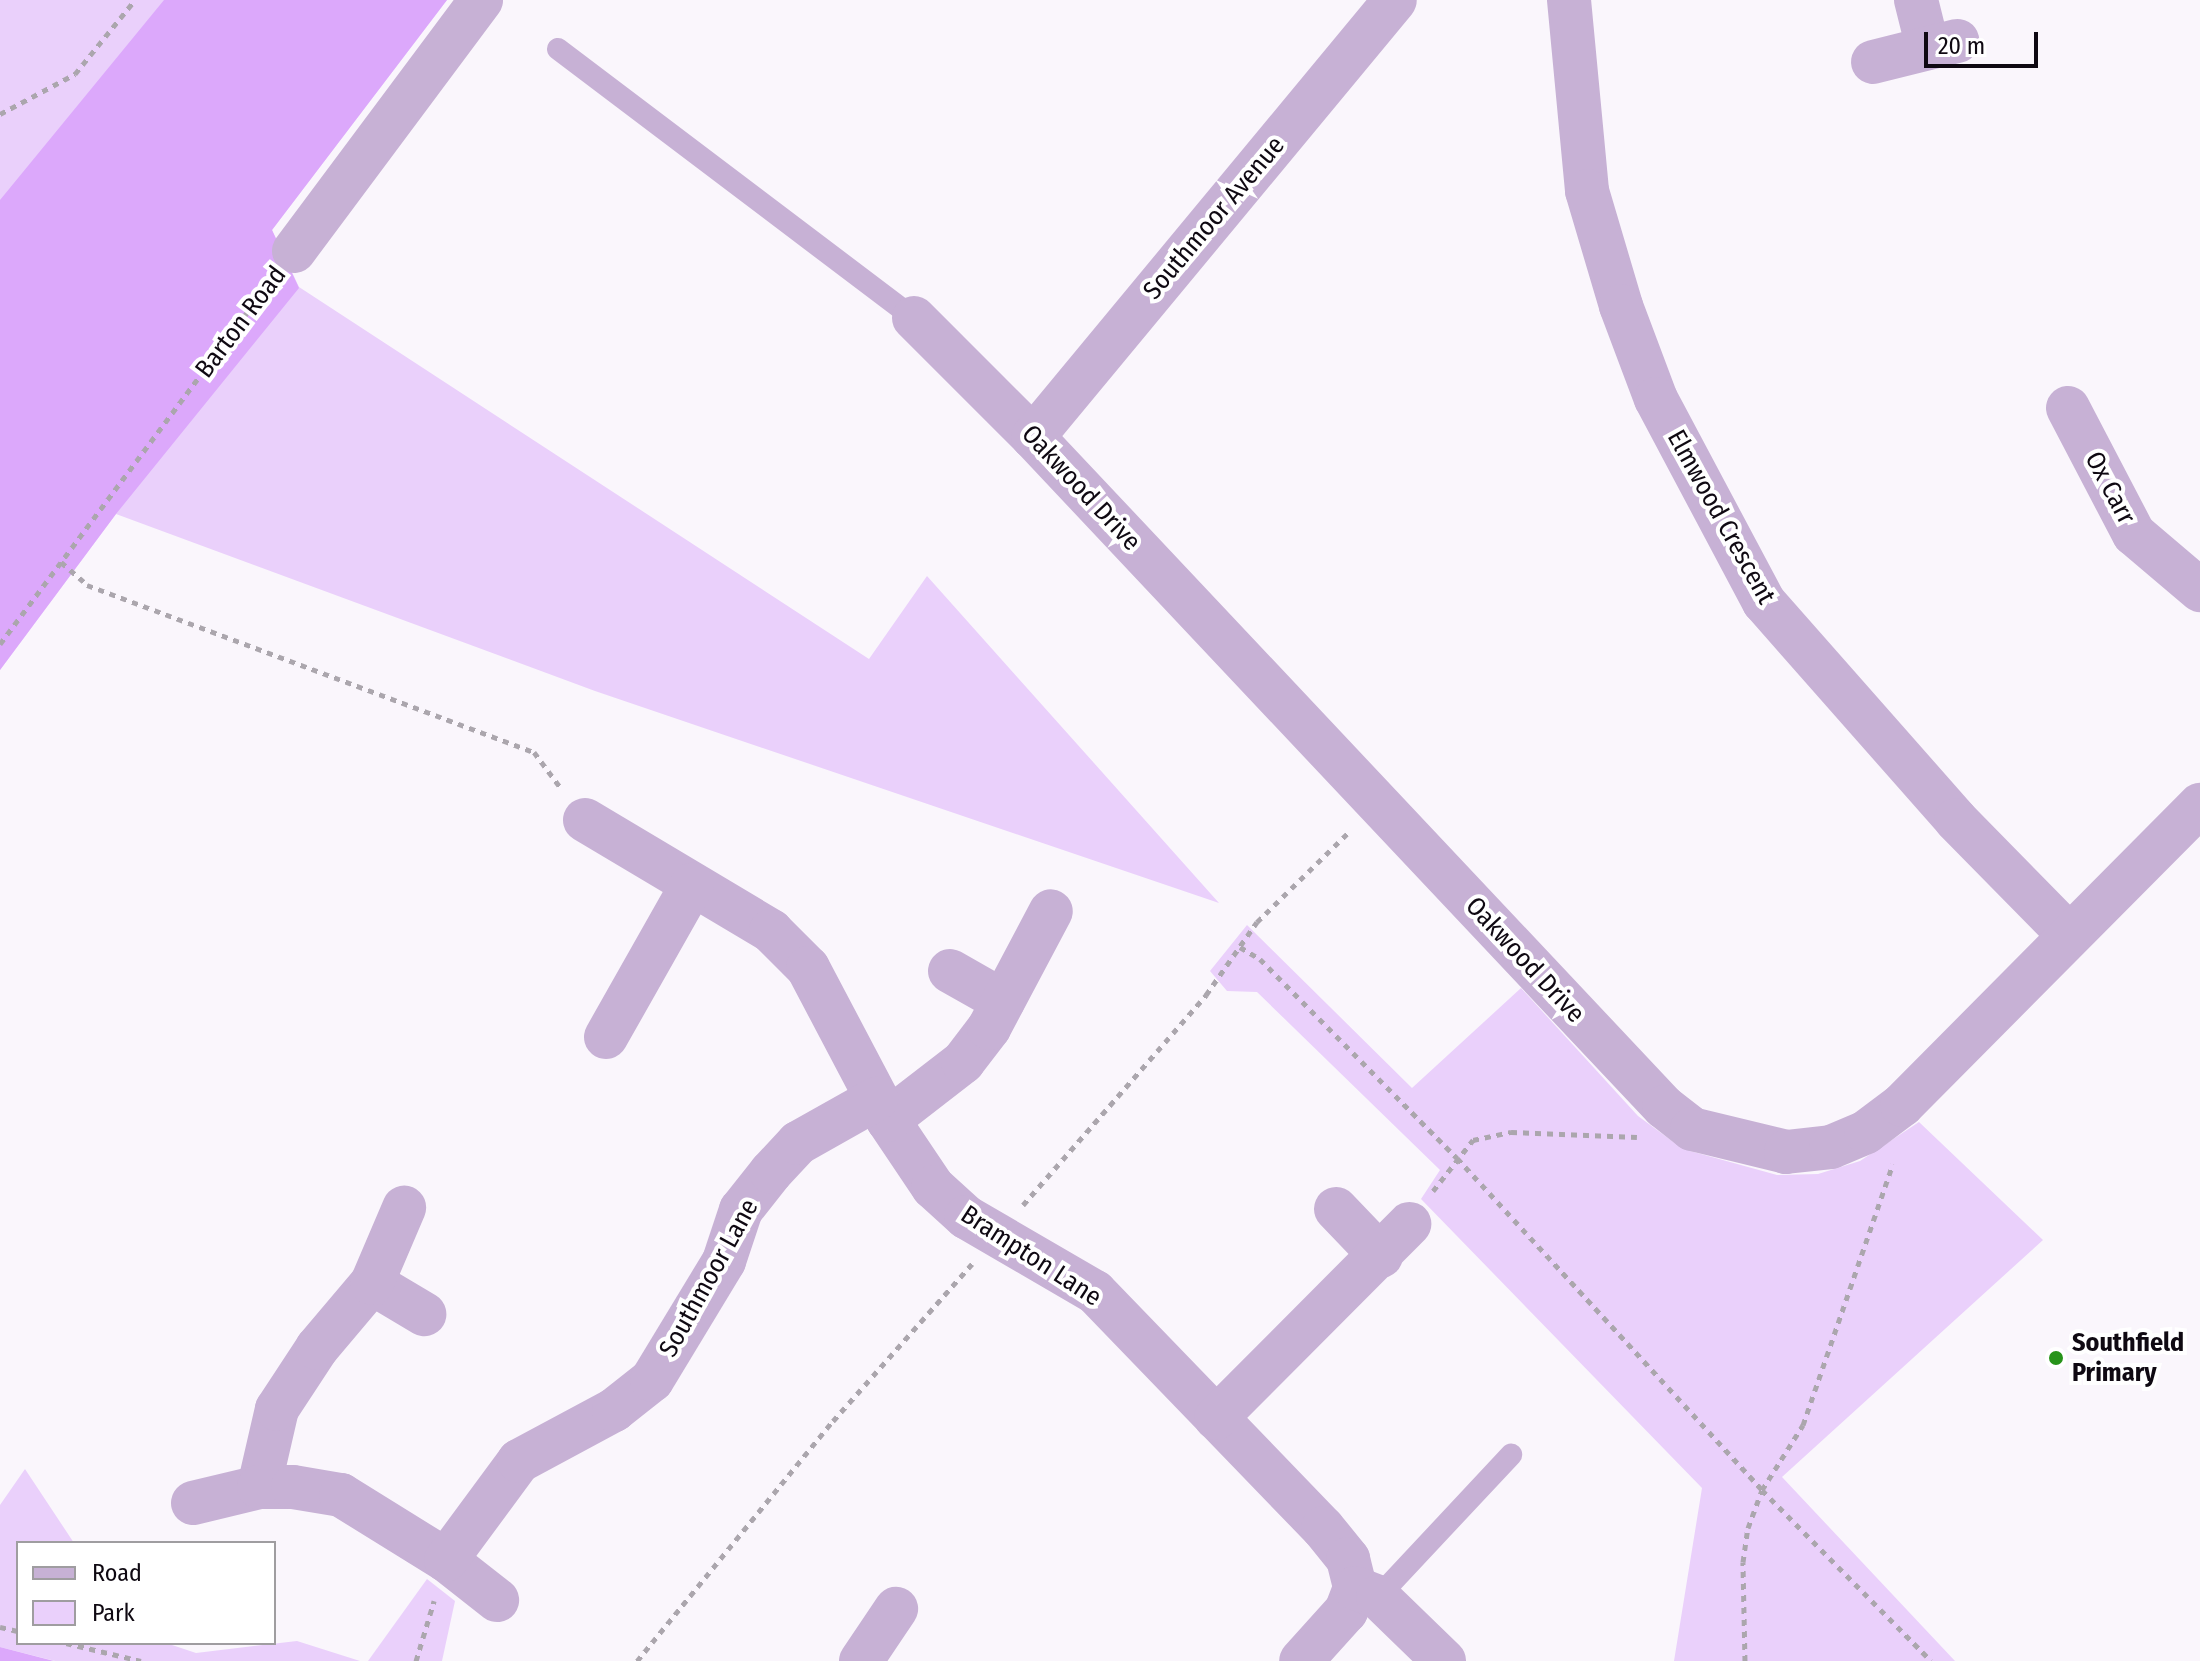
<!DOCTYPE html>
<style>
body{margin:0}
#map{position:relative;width:2200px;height:1661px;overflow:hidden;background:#faf6fc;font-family:"Fira Sans Condensed",sans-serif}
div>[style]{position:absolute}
.green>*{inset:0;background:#ead0fb}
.forest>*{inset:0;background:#dca8fb}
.path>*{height:5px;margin-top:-2.5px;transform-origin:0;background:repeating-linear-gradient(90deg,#aba6ad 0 6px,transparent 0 12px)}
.lane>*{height:22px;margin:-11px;padding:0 11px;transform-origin:11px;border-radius:11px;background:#c7b1d5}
.street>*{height:44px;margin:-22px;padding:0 22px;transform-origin:22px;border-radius:22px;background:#c7b1d5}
.dots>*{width:22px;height:22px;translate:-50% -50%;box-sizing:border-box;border:4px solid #fff;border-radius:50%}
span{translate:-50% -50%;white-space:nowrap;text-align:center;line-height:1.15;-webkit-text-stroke:8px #fff;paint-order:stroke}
.street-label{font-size:26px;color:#0f0912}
.poi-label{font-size:26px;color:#0f0912;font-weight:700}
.left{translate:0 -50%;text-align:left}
.legend{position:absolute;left:16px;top:1541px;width:260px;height:104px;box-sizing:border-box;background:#fff;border:2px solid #9f9da0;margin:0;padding:10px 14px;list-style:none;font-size:24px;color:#0f0912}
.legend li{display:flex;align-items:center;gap:16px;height:40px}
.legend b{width:40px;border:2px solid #9f9da0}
.scale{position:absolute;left:1924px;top:32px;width:114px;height:36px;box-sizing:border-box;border:4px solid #0f0912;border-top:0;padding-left:10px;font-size:24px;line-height:28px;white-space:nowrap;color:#0f0912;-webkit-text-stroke:6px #fff;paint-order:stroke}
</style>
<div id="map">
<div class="green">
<div style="clip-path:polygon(0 0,447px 0,272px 230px,299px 287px,869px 659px,927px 576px,1219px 903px,595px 691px,116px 514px,0 670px)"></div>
<div style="clip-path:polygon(1247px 925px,1412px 1088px,1521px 988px,1638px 1116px,1683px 1149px,1777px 1175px,1818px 1174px,1860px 1161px,1919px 1122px,2043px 1240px,1782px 1477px,1955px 1661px,1674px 1661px,1702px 1488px,1421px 1199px,1440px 1170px,1257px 992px,1227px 991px,1210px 971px)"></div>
<div style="clip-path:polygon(25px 1469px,74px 1543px,18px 1543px,18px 1643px,166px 1643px,196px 1653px,297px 1641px,360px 1661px,55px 1661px,0 1647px,0 1505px)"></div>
<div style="clip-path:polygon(427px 1579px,455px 1601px,442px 1661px,368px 1661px)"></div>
</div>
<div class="forest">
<div style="clip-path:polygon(164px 0,447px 0,272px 230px,299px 288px,116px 514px,0 670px,0 200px)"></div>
<div style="clip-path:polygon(0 1647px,54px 1661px,0 1661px)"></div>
</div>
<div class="path">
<div style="left:0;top:114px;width:85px;rotate:-28.1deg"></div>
<div style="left:75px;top:74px;width:95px;rotate:-51deg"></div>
<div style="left:61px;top:562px;width:35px;rotate:41deg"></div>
<div style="left:87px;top:585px;width:477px;rotate:20.5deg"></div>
<div style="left:534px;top:752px;width:44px;rotate:53.4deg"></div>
<div style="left:0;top:644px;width:452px;rotate:-53.3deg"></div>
<div style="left:1240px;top:947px;width:23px;rotate:31deg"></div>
<div style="left:1260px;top:959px;width:280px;rotate:45.3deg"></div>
<div style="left:1457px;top:1158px;width:451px;rotate:47.4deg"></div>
<div style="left:1762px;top:1490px;width:240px;rotate:45.3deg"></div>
<div style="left:1433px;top:1191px;width:65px;rotate:-51.9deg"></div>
<div style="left:1473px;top:1140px;width:39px;rotate:-12deg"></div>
<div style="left:1511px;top:1132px;width:126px;rotate:2.3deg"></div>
<div style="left:1023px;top:1205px;width:279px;rotate:-48.9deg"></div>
<div style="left:1206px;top:995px;width:89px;rotate:-55.1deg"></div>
<div style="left:1257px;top:922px;width:130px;rotate:-44.4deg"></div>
<div style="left:0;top:1627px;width:18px;rotate:13deg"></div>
<div style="left:66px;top:1643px;width:77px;rotate:13.5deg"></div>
<div style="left:416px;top:1661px;width:63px;rotate:-73.3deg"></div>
<div style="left:637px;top:1661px;width:310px;rotate:-50.8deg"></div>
<div style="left:833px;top:1421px;width:210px;rotate:-48.5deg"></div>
<div style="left:1745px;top:1661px;width:99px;rotate:-91.2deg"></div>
<div style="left:1743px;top:1562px;width:34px;rotate:-82deg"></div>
<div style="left:1748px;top:1528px;width:40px;rotate:-69.8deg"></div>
<div style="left:1762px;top:1490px;width:77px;rotate:-57.8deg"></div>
<div style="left:1803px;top:1425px;width:276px;rotate:-71deg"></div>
</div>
<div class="lane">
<div style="left:558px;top:49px;width:446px;rotate:37.1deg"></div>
<div style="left:1378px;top:1597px;width:195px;rotate:-46.9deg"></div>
</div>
<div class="street">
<div style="left:1569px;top:0;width:192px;rotate:84.6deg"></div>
<div style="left:1587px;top:191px;width:120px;rotate:73.5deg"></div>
<div style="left:1621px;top:306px;width:99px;rotate:69.4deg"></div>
<div style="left:1656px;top:399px;width:230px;rotate:62deg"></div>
<div style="left:1764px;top:602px;width:290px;rotate:48.6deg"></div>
<div style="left:1956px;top:820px;width:160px;rotate:45.5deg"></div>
<div style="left:1916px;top:0;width:49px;rotate:76deg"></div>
<div style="left:1873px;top:62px;width:87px;rotate:-14deg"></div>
<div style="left:294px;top:251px;width:313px;rotate:-53.3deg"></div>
<div style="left:914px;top:318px;width:168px;rotate:45deg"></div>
<div style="left:1033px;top:437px;width:920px;rotate:46.72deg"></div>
<div style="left:1664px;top:1107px;width:36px;rotate:38deg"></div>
<div style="left:1692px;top:1129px;width:97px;rotate:13.7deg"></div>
<div style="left:1786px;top:1152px;width:45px;rotate:-6.3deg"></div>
<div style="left:1831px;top:1147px;width:38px;rotate:-23deg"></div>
<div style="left:1866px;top:1132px;width:45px;rotate:-36.9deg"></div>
<div style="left:1902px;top:1105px;width:423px;rotate:-45.2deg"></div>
<div style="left:2068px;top:408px;width:142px;rotate:62.4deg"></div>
<div style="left:2134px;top:534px;width:87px;rotate:40.3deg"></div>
<div style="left:1033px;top:437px;width:567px;rotate:-50.36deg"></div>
<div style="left:585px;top:820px;width:217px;rotate:30.8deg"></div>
<div style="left:771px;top:931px;width:52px;rotate:45deg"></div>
<div style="left:808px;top:968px;width:172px;rotate:62.2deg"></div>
<div style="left:888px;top:1120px;width:81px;rotate:56.1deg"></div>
<div style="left:933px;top:1187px;width:45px;rotate:42.3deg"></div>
<div style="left:966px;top:1217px;width:149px;rotate:30.2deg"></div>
<div style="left:1095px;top:1292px;width:328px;rotate:46deg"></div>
<div style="left:1323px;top:1528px;width:40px;rotate:51deg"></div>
<div style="left:1348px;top:1559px;width:30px;rotate:76deg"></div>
<div style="left:1355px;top:1588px;width:25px;rotate:111deg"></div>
<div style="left:1346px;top:1611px;width:67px;rotate:132deg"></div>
<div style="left:950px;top:971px;width:61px;rotate:29.5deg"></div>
<div style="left:606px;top:1037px;width:175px;rotate:-60.5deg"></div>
<div style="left:888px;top:1120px;width:95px;rotate:-37.7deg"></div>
<div style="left:963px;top:1062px;width:43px;rotate:-52.6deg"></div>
<div style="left:989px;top:1028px;width:132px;rotate:-62.1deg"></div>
<div style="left:1336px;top:1209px;width:65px;rotate:46.2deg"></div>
<div style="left:372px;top:1283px;width:61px;rotate:30.8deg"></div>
<div style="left:1216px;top:1418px;width:274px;rotate:-45.1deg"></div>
<div style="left:259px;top:1487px;width:80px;rotate:-77deg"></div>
<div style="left:277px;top:1409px;width:73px;rotate:-56.7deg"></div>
<div style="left:317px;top:1348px;width:85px;rotate:-49.8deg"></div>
<div style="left:372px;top:1283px;width:82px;rotate:-66.9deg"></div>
<div style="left:193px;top:1503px;width:68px;rotate:-13.6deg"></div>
<div style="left:259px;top:1487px;width:34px"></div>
<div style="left:293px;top:1487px;width:49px;rotate:9.5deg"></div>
<div style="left:341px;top:1495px;width:123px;rotate:31.8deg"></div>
<div style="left:446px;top:1560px;width:65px;rotate:38.1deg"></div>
<div style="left:446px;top:1560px;width:123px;rotate:-53.6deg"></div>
<div style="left:519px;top:1461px;width:108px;rotate:-28.2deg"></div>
<div style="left:614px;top:1410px;width:48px;rotate:-38.3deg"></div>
<div style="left:652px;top:1380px;width:139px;rotate:-58.8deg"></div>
<div style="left:724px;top:1261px;width:54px;rotate:-71.6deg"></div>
<div style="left:741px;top:1210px;width:48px;rotate:-51.7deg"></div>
<div style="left:771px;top:1172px;width:40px;rotate:-47deg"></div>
<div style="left:798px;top:1143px;width:90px;rotate:-29.4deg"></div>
<div style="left:1355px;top:1588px;width:25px;rotate:21deg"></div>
<div style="left:1378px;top:1597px;width:92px;rotate:44.1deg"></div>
<div style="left:861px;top:1661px;width:63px;rotate:-56.1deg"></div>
</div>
<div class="dots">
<div style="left:2056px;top:1358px;background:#27931a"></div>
</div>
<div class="street-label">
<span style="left:1214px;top:218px;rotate:-50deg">Southmoor Avenue</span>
<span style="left:241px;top:322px;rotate:-53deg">Barton Road</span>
<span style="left:1081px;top:488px;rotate:47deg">Oakwood Drive</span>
<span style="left:2110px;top:488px;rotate:62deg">Ox Carr</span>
<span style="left:1721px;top:517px;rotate:61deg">Elmwood Crescent</span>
<span style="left:1525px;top:960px;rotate:47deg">Oakwood Drive</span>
<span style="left:1031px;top:1256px;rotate:33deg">Brampton Lane</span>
<span style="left:709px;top:1278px;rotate:-61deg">Southmoor Lane</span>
</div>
<div class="poi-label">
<span class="left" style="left:2072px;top:1358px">Southfield<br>Primary</span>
</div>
<ul class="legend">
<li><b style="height:10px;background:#c7b1d5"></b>Road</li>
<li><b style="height:22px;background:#ead0fb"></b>Park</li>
</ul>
<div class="scale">20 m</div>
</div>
